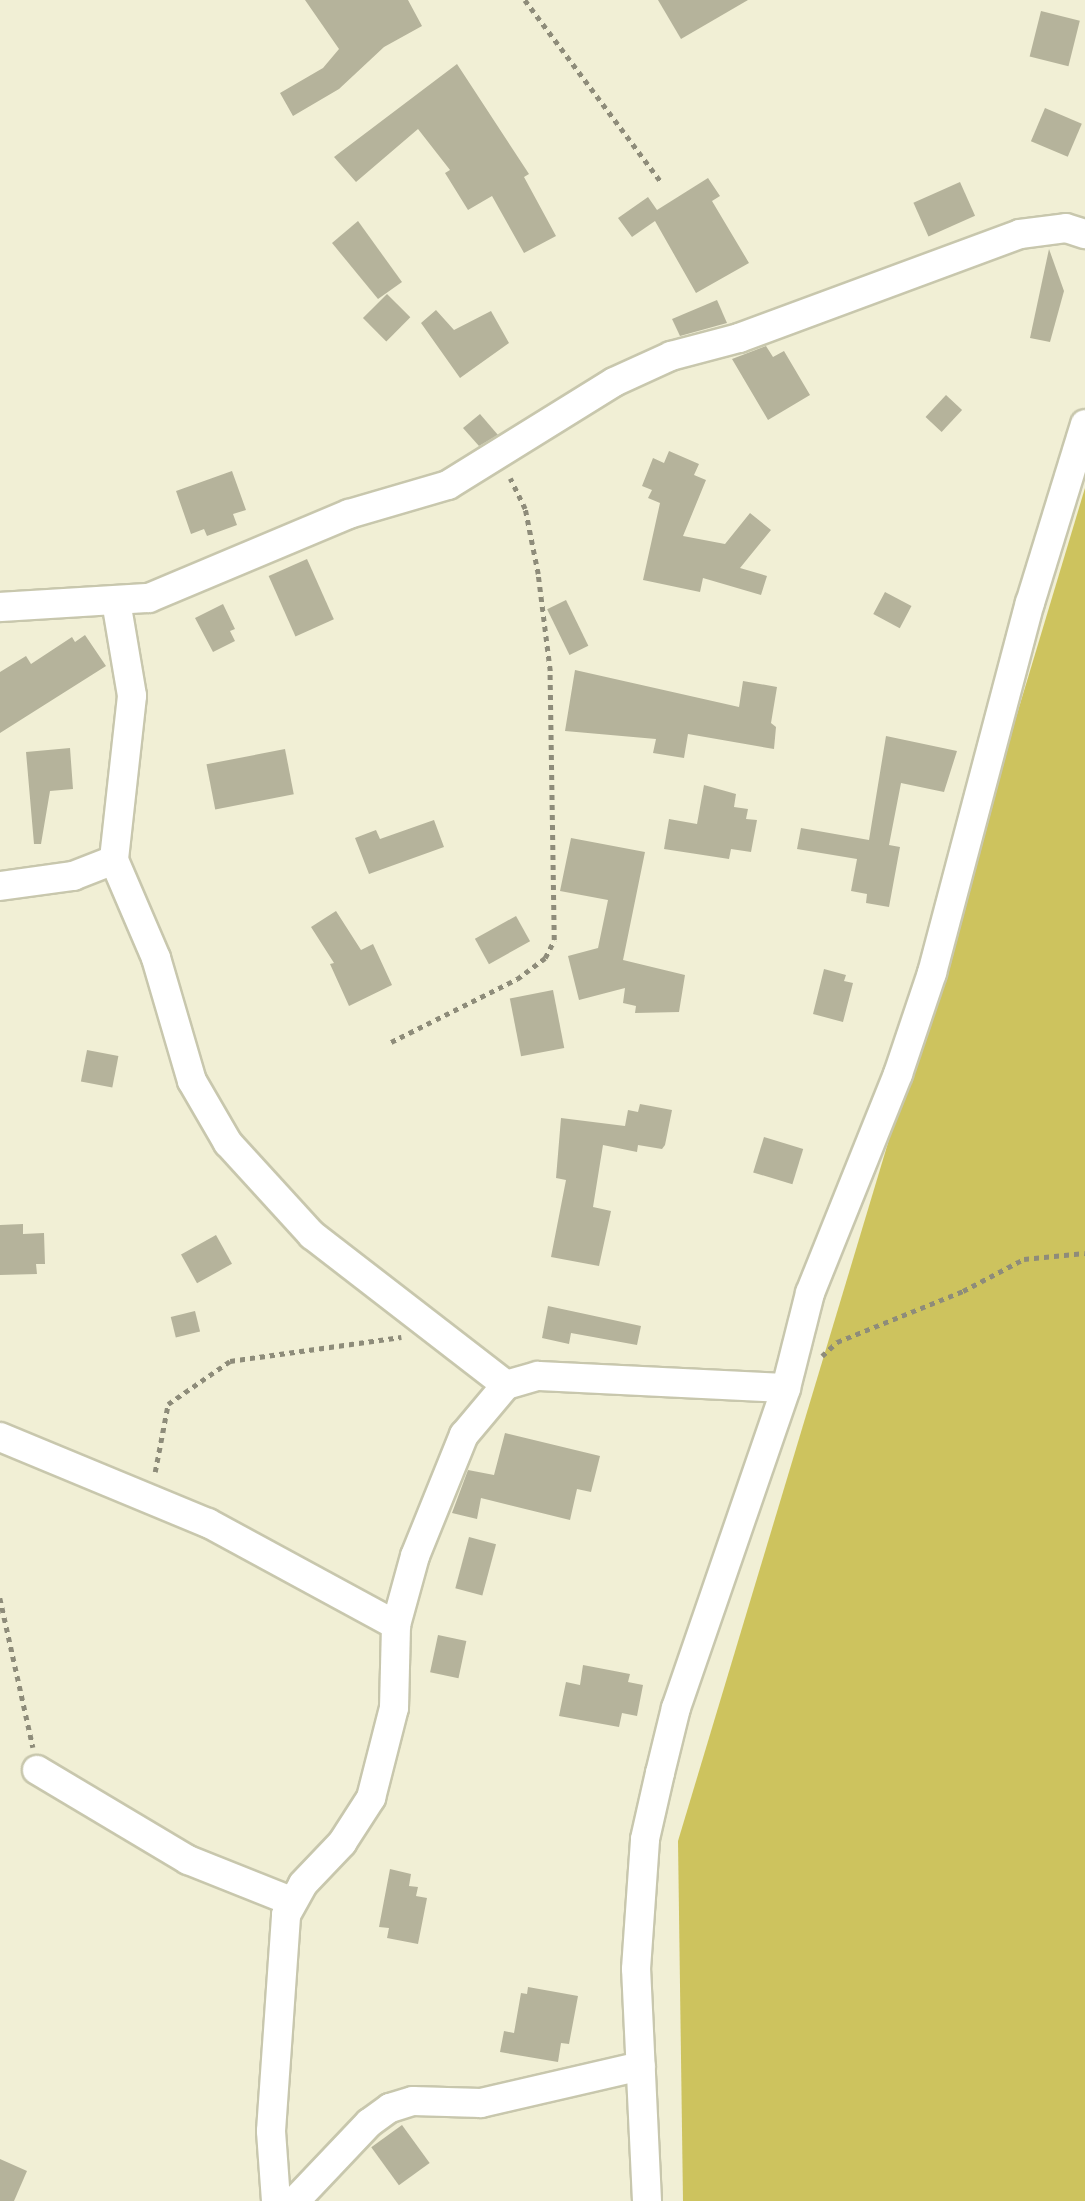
<!DOCTYPE html>
<style>
body{margin:0}
#map{position:relative;width:1085px;height:2201px;overflow:hidden;background:#f1efd5;font-family:"Public Sans",sans-serif}
div>[style]{position:absolute}
.forest>*{inset:0;background:#cdc35e}
.building>*{inset:0;background:#b5b39b;transform-origin:0 0}
.path>*{height:4.5px;margin-top:-2.25px;transform-origin:0;background:repeating-linear-gradient(90deg,#8e8c7a 0 5px,transparent 0 10px)}
.roads{filter:drop-shadow(2px 0 #c8c7ad) drop-shadow(-2px 0 #c8c7ad) drop-shadow(0 2px #c8c7ad) drop-shadow(0 -2px #c8c7ad)}
.minor>*{height:28px;margin:-14px;padding:0 14px;transform-origin:14px;border-radius:14px;background:#fff}
span{translate:-50% -50%;white-space:nowrap;text-align:center;line-height:1.15;-webkit-text-stroke:5px #f1efd5;paint-order:stroke}
</style>
<div id="map">
<div class="forest">
<div style="clip-path:polygon(1085px 488px,1085px 2201px,683px 2201px,678px 1841px)"></div>
</div>
<div class="building">
<div style="clip-path:polygon(305px 0,408px 0,422px 26px,384px 47px,339px 89px,293px 116px,280px 93px,323px 68px,339px 49px)"></div>
<div style="clip-path:polygon(658px 0,748px 0,681px 39px)"></div>
<div style="left:1041px;top:11px;width:40px;height:47px;rotate:14deg"></div>
<div style="clip-path:polygon(457px 64px,529px 174px,524px 177px,556px 236px,524px 253px,492px 196px,468px 210px,445px 173px,450px 170px,418px 129px,356px 182px,334px 157px)"></div>
<div style="left:1045px;top:108px;width:40px;height:36px;rotate:23deg"></div>
<div style="clip-path:polygon(708px 178px,720px 196px,712px 201px,749px 263px,696px 293px,655px 221px,632px 237px,618px 218px,648px 197px,657px 210px)"></div>
<div style="left:960px;top:182px;width:37px;height:51px;rotate:66deg"></div>
<div style="clip-path:polygon(358px 221px,402px 282px,378px 299px,332px 243px)"></div>
<div style="clip-path:polygon(1049px 249px,1064px 291px,1050px 342px,1030px 338px)"></div>
<div style="left:387px;top:294px;width:33px;height:34px;rotate:45deg"></div>
<div style="clip-path:polygon(717px 300px,727px 323px,680px 336px,672px 319px)"></div>
<div style="clip-path:polygon(436px 310px,454px 330px,491px 311px,509px 343px,460px 378px,421px 323px)"></div>
<div style="clip-path:polygon(766px 346px,773px 357px,784px 351px,810px 395px,768px 420px,732px 359px)"></div>
<div style="left:946px;top:395px;width:22px;height:30px;rotate:43deg"></div>
<div style="clip-path:polygon(480px 414px,498px 435px,479px 446px,463px 428px)"></div>
<div style="clip-path:polygon(669px 451px,699px 464px,694px 475px,706px 480px,683px 536px,725px 544px,750px 513px,771px 530px,740px 568px,767px 576px,761px 595px,703px 578px,700px 592px,643px 580px,660px 503px,648px 498px,652px 490px,642px 486px,653px 458px,664px 463px)"></div>
<div style="clip-path:polygon(232px 471px,246px 510px,233px 514px,237px 525px,207px 536px,204px 529px,191px 534px,176px 491px)"></div>
<div style="left:307px;top:559px;width:66px;height:42px;rotate:66deg"></div>
<div style="left:885px;top:592px;width:30px;height:25px;rotate:28deg"></div>
<div style="left:566px;top:600px;width:51px;height:21px;rotate:64deg"></div>
<div style="clip-path:polygon(223px 604px,235px 629px,230px 631px,235px 641px,213px 652px,195px 618px)"></div>
<div style="clip-path:polygon(85px 635px,106px 666px,0 733px,0 672px,26px 656px,31px 664px,72px 637px,75px 642px)"></div>
<div style="clip-path:polygon(575px 670px,739px 707px,743px 681px,777px 687px,771px 723px,776px 727px,774px 749px,688px 734px,684px 758px,653px 753px,656px 739px,565px 731px)"></div>
<div style="clip-path:polygon(886px 736px,957px 751px,944px 792px,901px 783px,889px 845px,900px 847px,889px 907px,866px 903px,867px 894px,851px 891px,857px 859px,797px 849px,801px 828px,869px 840px)"></div>
<div style="clip-path:polygon(70px 748px,73px 789px,50px 791px,41px 844px,34px 844px,26px 752px)"></div>
<div style="left:285px;top:749px;width:46px;height:80px;rotate:79deg"></div>
<div style="clip-path:polygon(704px 785px,736px 794px,734px 807px,748px 809px,746px 819px,757px 820px,751px 852px,731px 849px,729px 859px,664px 849px,669px 819px,697px 824px)"></div>
<div style="clip-path:polygon(434px 820px,444px 847px,369px 874px,355px 838px,376px 830px,380px 839px)"></div>
<div style="clip-path:polygon(571px 838px,645px 852px,623px 960px,685px 975px,679px 1012px,635px 1013px,636px 1006px,623px 1003px,625px 988px,579px 1000px,568px 956px,598px 948px,608px 900px,560px 891px)"></div>
<div style="clip-path:polygon(336px 911px,361px 950px,373px 944px,392px 985px,349px 1006px,330px 964px,334px 963px,311px 927px)"></div>
<div style="left:516px;top:916px;width:29px;height:47px;rotate:61deg"></div>
<div style="clip-path:polygon(824px 969px,846px 975px,844px 981px,853px 983px,843px 1022px,813px 1014px)"></div>
<div style="left:553px;top:990px;width:59px;height:44px;rotate:79deg"></div>
<div style="left:87px;top:1050px;width:32px;height:32px;rotate:11deg"></div>
<div style="clip-path:polygon(640px 1104px,672px 1110px,665px 1145px,662px 1149px,638px 1145px,637px 1152px,603px 1145px,593px 1207px,611px 1211px,599px 1266px,551px 1257px,566px 1180px,556px 1178px,561px 1118px,625px 1126px,628px 1110px,638px 1112px)"></div>
<div style="left:764px;top:1137px;width:41px;height:37px;rotate:17deg"></div>
<div style="clip-path:polygon(23px 1224px,23px 1234px,44px 1233px,45px 1264px,36px 1264px,37px 1274px,0 1275px,0 1225px)"></div>
<div style="left:216px;top:1235px;width:33px;height:40px;rotate:61deg"></div>
<div style="clip-path:polygon(548px 1306px,641px 1326px,637px 1345px,571px 1333px,569px 1344px,542px 1338px)"></div>
<div style="left:195px;top:1311px;width:21px;height:25px;rotate:76deg"></div>
<div style="clip-path:polygon(505px 1433px,600px 1456px,591px 1492px,577px 1489px,570px 1520px,481px 1498px,477px 1519px,452px 1513px,468px 1470px,494px 1475px)"></div>
<div style="left:469px;top:1537px;width:28px;height:53px;rotate:15deg"></div>
<div style="left:438px;top:1635px;width:29px;height:38px;rotate:12deg"></div>
<div style="clip-path:polygon(583px 1665px,630px 1674px,628px 1682px,643px 1685px,637px 1716px,622px 1713px,619px 1727px,559px 1716px,566px 1682px,580px 1685px)"></div>
<div style="clip-path:polygon(390px 1869px,411px 1874px,409px 1886px,418px 1887px,416px 1896px,427px 1898px,418px 1944px,387px 1938px,389px 1928px,379px 1927px)"></div>
<div style="clip-path:polygon(528px 1987px,578px 1996px,569px 2044px,561px 2043px,558px 2062px,500px 2052px,504px 2031px,514px 2033px,521px 1993px,527px 1994px)"></div>
<div style="left:402px;top:2125px;width:47px;height:38px;rotate:54deg"></div>
<div style="clip-path:polygon(0 2159px,27px 2171px,14px 2201px,0 2201px)"></div>
</div>
<div class="path">
<div style="left:525px;top:0;width:229px;rotate:53.2deg"></div>
<div style="left:391px;top:1042px;width:141px;rotate:-26.6deg"></div>
<div style="left:517px;top:979px;width:35px;rotate:-37deg"></div>
<div style="left:545px;top:958px;width:20px;rotate:-63deg"></div>
<div style="left:554px;top:940px;width:269px;rotate:-90.9deg"></div>
<div style="left:550px;top:671px;width:98px;rotate:-97.1deg"></div>
<div style="left:538px;top:574px;width:66px;rotate:-101.3deg"></div>
<div style="left:525px;top:509px;width:34px;rotate:-116deg"></div>
<div style="left:822px;top:1356px;width:21px;rotate:-43deg"></div>
<div style="left:837px;top:1342px;width:136px;rotate:-22deg"></div>
<div style="left:963px;top:1291px;width:69px;rotate:-27.7deg"></div>
<div style="left:1024px;top:1259px;width:61px;rotate:-5.6deg"></div>
<div style="left:155px;top:1472px;width:69px;rotate:-79.2deg"></div>
<div style="left:168px;top:1404px;width:75px;rotate:-34.7deg"></div>
<div style="left:230px;top:1361px;width:173px;rotate:-8deg"></div>
<div style="left:0;top:1598px;width:153px;rotate:77.5deg"></div>
</div>
<div class="roads">
<div class="minor">
<div style="left:116px;top:601px;width:96px;rotate:80.4deg"></div>
<div style="left:132px;top:696px;width:165px;rotate:96.3deg"></div>
<div style="left:114px;top:860px;width:107px;rotate:66.8deg"></div>
<div style="left:156px;top:958px;width:128px;rotate:73.7deg"></div>
<div style="left:192px;top:1081px;width:72px;rotate:59.9deg"></div>
<div style="left:228px;top:1143px;width:125px;rotate:47.6deg"></div>
<div style="left:312px;top:1235px;width:245px;rotate:37.7deg"></div>
<div style="left:0;top:607px;width:149px;rotate:-3.5deg"></div>
<div style="left:149px;top:598px;width:217px;rotate:-22.8deg"></div>
<div style="left:349px;top:514px;width:103px;rotate:-16.3deg"></div>
<div style="left:448px;top:485px;width:195px;rotate:-31.8deg"></div>
<div style="left:614px;top:382px;width:63px;rotate:-24.5deg"></div>
<div style="left:671px;top:356px;width:70px;rotate:-14.8deg"></div>
<div style="left:739px;top:338px;width:300px;rotate:-20.3deg"></div>
<div style="left:1020px;top:234px;width:46px;rotate:-7.4deg"></div>
<div style="left:1066px;top:228px;width:20px;rotate:18deg"></div>
<div style="left:0;top:886px;width:74px;rotate:-7.8deg"></div>
<div style="left:73px;top:876px;width:44px;rotate:-21.3deg"></div>
<div style="left:0;top:1437px;width:225px;rotate:22.5deg"></div>
<div style="left:208px;top:1523px;width:214px;rotate:28.5deg"></div>
<div style="left:37px;top:1770px;width:176px;rotate:30.8deg"></div>
<div style="left:188px;top:1860px;width:111px;rotate:21.7deg"></div>
<div style="left:276px;top:2201px;width:70px;rotate:-94.1deg"></div>
<div style="left:271px;top:2131px;width:217px;rotate:-86deg"></div>
<div style="left:286px;top:1915px;width:35px;rotate:-61deg"></div>
<div style="left:303px;top:1884px;width:57px;rotate:-46.4deg"></div>
<div style="left:342px;top:1843px;width:54px;rotate:-57.2deg"></div>
<div style="left:371px;top:1798px;width:93px;rotate:-75.7deg"></div>
<div style="left:394px;top:1708px;width:83px;rotate:-88.6deg"></div>
<div style="left:396px;top:1625px;width:72px;rotate:-74.6deg"></div>
<div style="left:415px;top:1556px;width:131px;rotate:-68deg"></div>
<div style="left:464px;top:1435px;width:65px;rotate:-50deg"></div>
<div style="left:506px;top:1385px;width:33px;rotate:-16deg"></div>
<div style="left:538px;top:1376px;width:248px;rotate:2.8deg"></div>
<div style="left:295px;top:2201px;width:108px;rotate:-46.5deg"></div>
<div style="left:369px;top:2123px;width:26px;rotate:-36deg"></div>
<div style="left:390px;top:2108px;width:24px;rotate:-17deg"></div>
<div style="left:413px;top:2101px;width:68px;rotate:1.7deg"></div>
<div style="left:481px;top:2103px;width:164px;rotate:-13deg"></div>
<div style="left:647px;top:2201px;width:232px;rotate:-92.7deg"></div>
<div style="left:636px;top:1969px;width:130px;rotate:-86deg"></div>
<div style="left:645px;top:1839px;width:68px;rotate:-77.2deg"></div>
<div style="left:660px;top:1773px;width:67px;rotate:-76.2deg"></div>
<div style="left:676px;top:1708px;width:338px;rotate:-71deg"></div>
<div style="left:786px;top:1388px;width:98px;rotate:-75.8deg"></div>
<div style="left:810px;top:1293px;width:236px;rotate:-68.1deg"></div>
<div style="left:898px;top:1074px;width:107px;rotate:-71.4deg"></div>
<div style="left:932px;top:973px;width:383px;rotate:-75.2deg"></div>
<div style="left:1030px;top:603px;width:187px;rotate:-72.9deg"></div>
</div>
</div>
</div>
